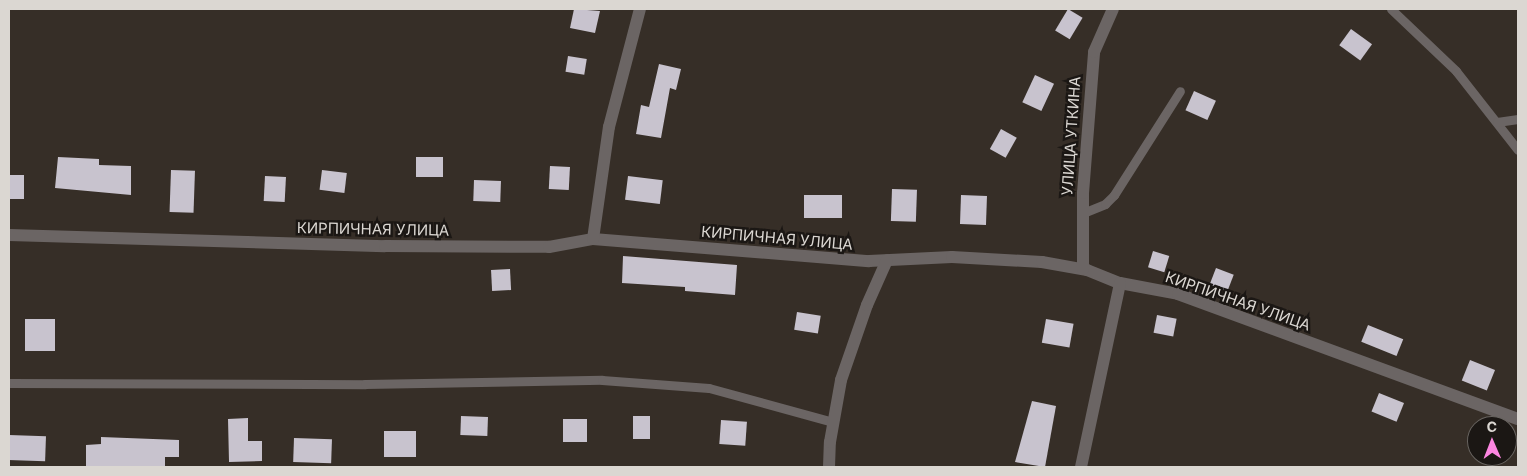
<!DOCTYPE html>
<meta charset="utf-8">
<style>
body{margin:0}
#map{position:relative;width:1527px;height:476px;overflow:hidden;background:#362e27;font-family:Inter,sans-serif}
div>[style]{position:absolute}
.building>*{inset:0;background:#c8c3ce;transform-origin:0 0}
.lane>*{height:9px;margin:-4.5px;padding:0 4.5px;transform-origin:4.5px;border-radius:4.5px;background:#6b6564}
.street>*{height:12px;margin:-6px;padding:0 6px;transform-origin:6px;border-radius:6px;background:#6b6564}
span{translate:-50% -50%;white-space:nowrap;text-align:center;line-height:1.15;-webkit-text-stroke:5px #1b1714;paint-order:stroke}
.street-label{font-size:15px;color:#dbd7d2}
.frame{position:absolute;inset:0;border:10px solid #dbd7d2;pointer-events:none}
.north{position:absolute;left:1467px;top:416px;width:50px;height:50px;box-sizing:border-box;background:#1b1714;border:1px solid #686460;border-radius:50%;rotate:359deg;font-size:14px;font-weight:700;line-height:20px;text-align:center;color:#dbd7d2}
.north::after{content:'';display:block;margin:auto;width:18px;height:22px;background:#fd86e1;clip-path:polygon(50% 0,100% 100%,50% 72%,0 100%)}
</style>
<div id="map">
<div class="building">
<div style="clip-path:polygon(574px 9px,600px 11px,595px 33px,570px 28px)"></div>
<div style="left:1068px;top:9px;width:17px;height:25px;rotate:31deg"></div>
<div style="left:1351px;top:29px;width:26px;height:20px;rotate:36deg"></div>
<div style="left:568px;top:56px;width:19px;height:16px;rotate:9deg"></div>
<div style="clip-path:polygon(659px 64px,681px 69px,676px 90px,670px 88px,661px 138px,636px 134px,641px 105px,649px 107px)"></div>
<div style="left:1035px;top:75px;width:21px;height:30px;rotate:25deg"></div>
<div style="left:1194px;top:91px;width:24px;height:21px;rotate:24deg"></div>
<div style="left:1001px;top:129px;width:18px;height:23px;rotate:29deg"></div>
<div style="clip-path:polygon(58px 157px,99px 159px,99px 165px,131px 166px,131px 195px,55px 188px)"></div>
<div style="left:416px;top:157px;width:27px;height:20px"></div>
<div style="left:550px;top:166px;width:20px;height:23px;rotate:3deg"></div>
<div style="left:171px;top:170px;width:24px;height:42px;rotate:2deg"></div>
<div style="left:322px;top:170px;width:25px;height:20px;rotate:7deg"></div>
<div style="left:9px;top:175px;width:15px;height:24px"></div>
<div style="left:265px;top:176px;width:21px;height:25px;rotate:3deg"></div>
<div style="left:628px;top:176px;width:35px;height:24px;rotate:7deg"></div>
<div style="left:474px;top:180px;width:27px;height:21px;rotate:2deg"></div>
<div style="left:892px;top:189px;width:25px;height:32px;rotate:2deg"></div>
<div style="left:804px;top:195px;width:38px;height:23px"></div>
<div style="left:961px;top:195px;width:26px;height:29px;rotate:2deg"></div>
<div style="left:1153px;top:251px;width:17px;height:17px;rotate:17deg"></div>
<div style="clip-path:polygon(623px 256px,737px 265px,735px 295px,685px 291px,685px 287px,622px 283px)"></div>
<div style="left:1216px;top:268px;width:19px;height:18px;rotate:21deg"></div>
<div style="left:510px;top:269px;width:21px;height:19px;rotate:87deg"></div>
<div style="left:797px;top:312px;width:24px;height:18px;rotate:9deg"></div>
<div style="left:1157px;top:315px;width:20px;height:18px;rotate:11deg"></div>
<div style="left:25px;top:319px;width:30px;height:32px"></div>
<div style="left:1046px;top:319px;width:28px;height:24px;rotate:10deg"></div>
<div style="left:1368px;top:325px;width:38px;height:18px;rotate:22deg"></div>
<div style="left:1470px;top:360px;width:27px;height:22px;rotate:22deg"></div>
<div style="left:1379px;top:393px;width:27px;height:20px;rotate:22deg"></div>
<div style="clip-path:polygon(1032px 401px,1056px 406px,1045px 467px,1015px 462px)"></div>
<div style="left:461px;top:416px;width:27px;height:19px;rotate:2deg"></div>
<div style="left:633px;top:416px;width:17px;height:23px"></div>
<div style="clip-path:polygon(248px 418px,248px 441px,262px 441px,262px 461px,229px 462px,228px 419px)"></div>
<div style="left:563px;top:419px;width:24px;height:23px"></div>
<div style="left:721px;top:420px;width:26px;height:24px;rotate:4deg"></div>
<div style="left:384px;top:431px;width:32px;height:26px"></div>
<div style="left:9px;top:435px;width:37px;height:25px;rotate:2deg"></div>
<div style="clip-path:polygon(101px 437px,179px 440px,179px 457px,165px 457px,165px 467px,86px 466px,86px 445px,101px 444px)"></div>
<div style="left:294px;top:438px;width:38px;height:24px;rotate:2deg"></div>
</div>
<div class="lane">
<div style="left:1391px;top:9px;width:90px;rotate:43.6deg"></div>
<div style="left:1456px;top:71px;width:100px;rotate:51.9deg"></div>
<div style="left:1497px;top:122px;width:21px;rotate:-8deg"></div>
<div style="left:1083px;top:213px;width:24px;rotate:-22deg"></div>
<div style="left:1105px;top:204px;width:13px;rotate:-45deg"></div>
<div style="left:1114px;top:195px;width:123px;rotate:-57.6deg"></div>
<div style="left:9px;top:383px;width:356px;rotate:0.2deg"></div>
<div style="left:365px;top:384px;width:237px;rotate:-1deg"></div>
<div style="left:602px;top:380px;width:107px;rotate:4.3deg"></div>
<div style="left:709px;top:388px;width:129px;rotate:15.3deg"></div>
</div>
<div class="street">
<div style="left:9px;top:235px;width:376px;rotate:1.7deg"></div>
<div style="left:385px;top:246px;width:164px;rotate:0.3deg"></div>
<div style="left:549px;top:247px;width:45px;rotate:-10.3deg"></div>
<div style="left:593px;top:239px;width:277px;rotate:4.6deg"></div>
<div style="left:869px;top:261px;width:83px;rotate:-2.8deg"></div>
<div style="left:952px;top:257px;width:90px;rotate:3.2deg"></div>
<div style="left:1042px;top:262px;width:46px;rotate:10.1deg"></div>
<div style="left:1087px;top:270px;width:35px;rotate:22deg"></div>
<div style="left:1120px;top:283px;width:59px;rotate:10.7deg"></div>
<div style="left:1178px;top:294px;width:362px;rotate:20.2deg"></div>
<div style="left:593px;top:239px;width:113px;rotate:-81.9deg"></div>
<div style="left:609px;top:127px;width:122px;rotate:-75.3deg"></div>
<div style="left:1083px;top:269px;width:76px;rotate:-90deg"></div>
<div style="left:1083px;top:193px;width:141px;rotate:-85.5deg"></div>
<div style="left:1094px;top:52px;width:47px;rotate:-66.2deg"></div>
<div style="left:829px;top:467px;width:25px;rotate:-88deg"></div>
<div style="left:830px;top:442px;width:63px;rotate:-79.9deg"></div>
<div style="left:841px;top:380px;width:79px;rotate:-70.9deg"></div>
<div style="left:867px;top:305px;width:49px;rotate:-66deg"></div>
<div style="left:1081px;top:467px;width:188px;rotate:-78deg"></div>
</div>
<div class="street-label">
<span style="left:1071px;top:136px;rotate:-86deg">УЛИЦА УТКИНА</span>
<span style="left:373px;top:229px;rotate:1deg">КИРПИЧНАЯ УЛИЦА</span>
<span style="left:777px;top:238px;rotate:5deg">КИРПИЧНАЯ УЛИЦА</span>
<span style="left:1238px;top:301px;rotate:19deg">КИРПИЧНАЯ УЛИЦА</span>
</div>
<div class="frame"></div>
<div class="north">С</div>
</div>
